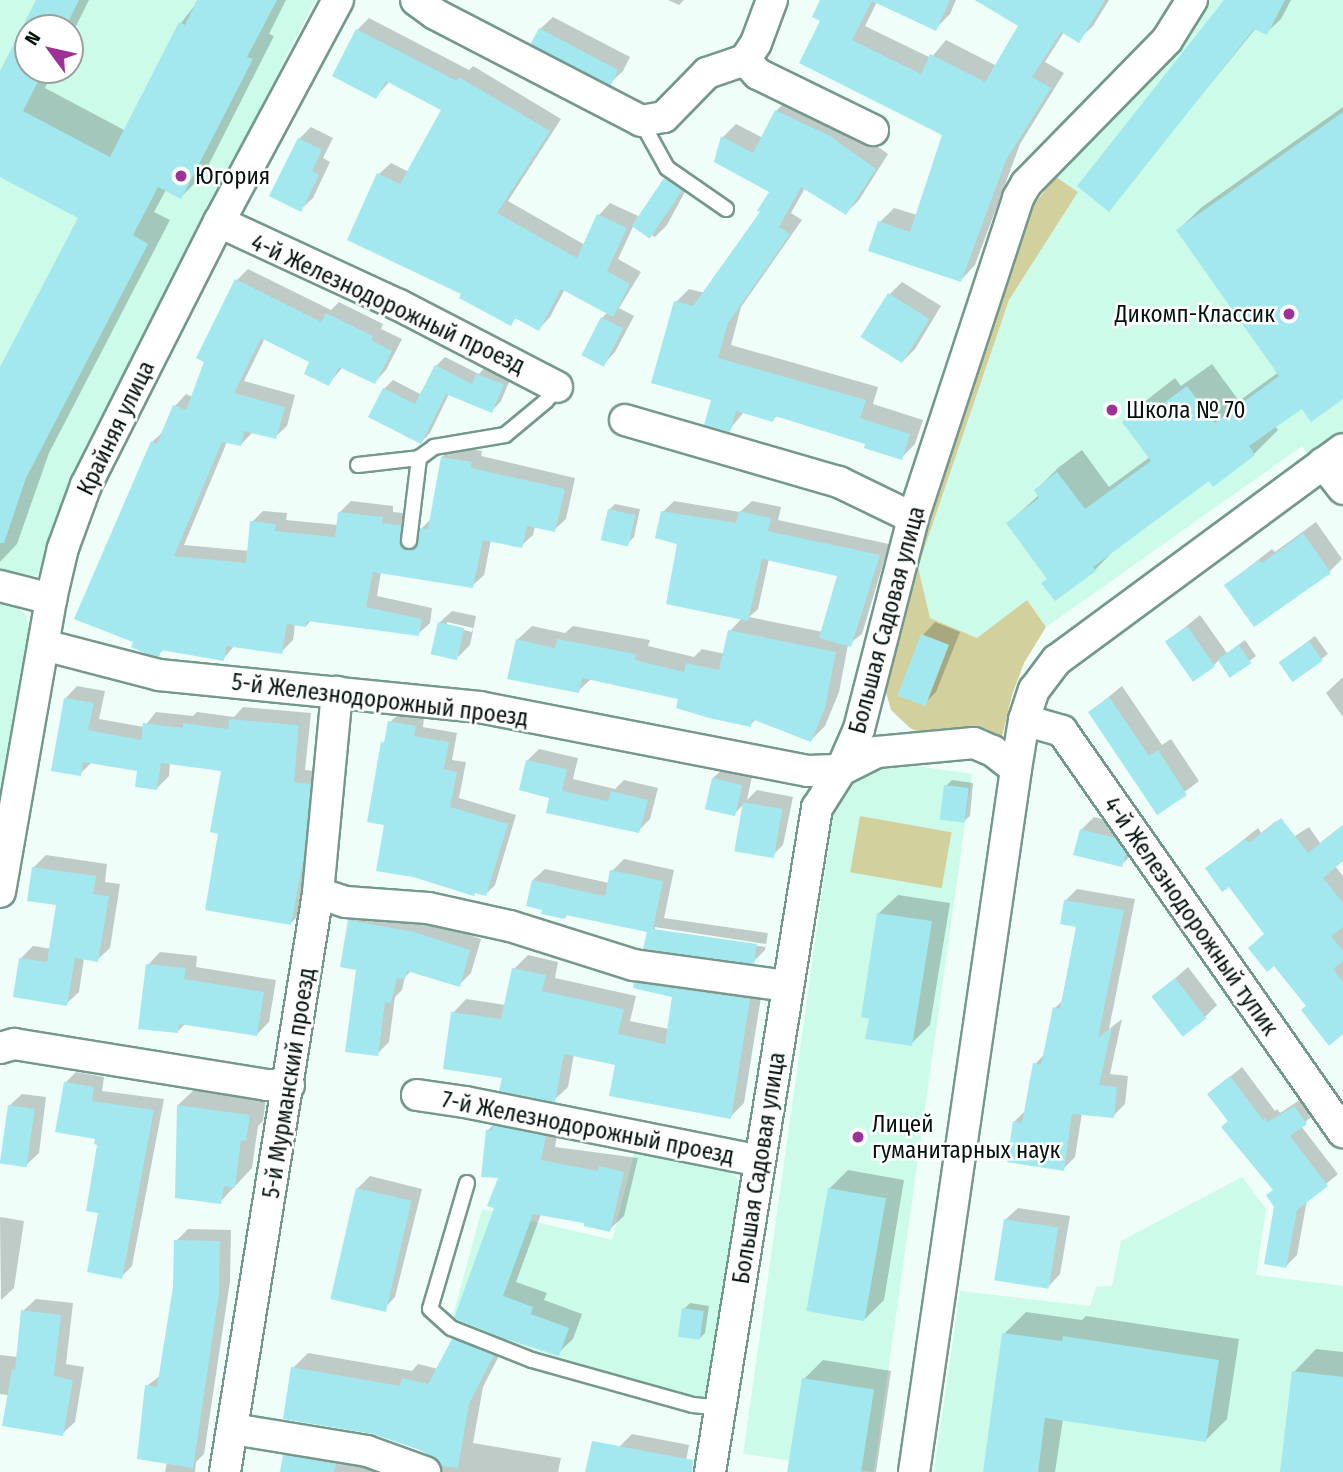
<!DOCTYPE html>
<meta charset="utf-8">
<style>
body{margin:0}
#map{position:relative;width:1343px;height:1472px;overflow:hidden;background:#effef8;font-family:"Fira Sans Condensed",sans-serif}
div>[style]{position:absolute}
.built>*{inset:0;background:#ccfbea;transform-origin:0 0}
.green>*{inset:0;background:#d2d19e;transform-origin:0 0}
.shadow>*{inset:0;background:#0003}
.building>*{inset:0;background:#a2e8ee;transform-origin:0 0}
.roads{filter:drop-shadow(2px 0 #75988c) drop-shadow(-2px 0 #75988c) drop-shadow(0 2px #75988c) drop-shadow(0 -2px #75988c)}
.lane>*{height:14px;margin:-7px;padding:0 7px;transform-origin:7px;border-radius:7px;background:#fff}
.street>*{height:30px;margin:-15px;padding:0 15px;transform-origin:15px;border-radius:15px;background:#fff}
.dots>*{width:19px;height:19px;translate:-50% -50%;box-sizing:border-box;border:4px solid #fff;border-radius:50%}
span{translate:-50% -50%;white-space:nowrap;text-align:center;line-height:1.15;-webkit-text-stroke:5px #fff;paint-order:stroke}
.poi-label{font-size:23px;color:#05120e}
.left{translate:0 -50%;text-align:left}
.right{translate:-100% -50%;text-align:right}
.street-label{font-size:23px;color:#05120e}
.north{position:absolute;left:14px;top:14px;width:70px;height:70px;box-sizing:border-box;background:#fff;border:2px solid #9ba09f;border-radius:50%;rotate:303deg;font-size:19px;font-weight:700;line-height:28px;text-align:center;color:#05120e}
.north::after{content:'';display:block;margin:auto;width:24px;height:32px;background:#9c3295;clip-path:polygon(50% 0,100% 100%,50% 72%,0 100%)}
</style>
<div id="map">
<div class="built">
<div style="clip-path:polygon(evenodd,0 0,315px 0,73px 479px,43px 570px,32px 577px,13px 580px,0 576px,0 0,28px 28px,70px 28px,70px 70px,28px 70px,28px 28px)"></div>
<div style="clip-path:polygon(1203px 0,1343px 0,1343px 432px,1309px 456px,1302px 446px,1046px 627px,1027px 600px,977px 638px,930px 618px,918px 567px,1009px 300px,1078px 192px,1056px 177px,1172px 49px)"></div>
<div style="clip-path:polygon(0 596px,7px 598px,27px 616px,29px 632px,0 802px)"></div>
<div style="left:972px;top:774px;width:705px;height:132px;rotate:98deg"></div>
<div style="clip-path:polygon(636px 1147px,728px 1170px,739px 1180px,706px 1398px,621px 1380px,451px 1323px,482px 1209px,612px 1240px)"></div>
<div style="clip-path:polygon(1242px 1177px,1266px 1209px,1256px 1275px,1343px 1286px,1343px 1472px,934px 1472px,960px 1291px,1090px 1306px,1096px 1287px,1112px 1286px,1121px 1241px)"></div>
</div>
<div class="green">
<div style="clip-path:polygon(1056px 177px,1078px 192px,1009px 300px,918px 567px,930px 618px,977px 638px,1027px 600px,1046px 627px,1024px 663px,1012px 695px,1002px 737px,984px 728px,965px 727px,932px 738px,910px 728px,891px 710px,885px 689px,913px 555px,995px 297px,1035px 203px)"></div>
<div style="left:860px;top:816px;width:93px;height:57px;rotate:10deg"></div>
</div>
<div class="shadow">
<div style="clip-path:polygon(38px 0,89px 0,70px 38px,70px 28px,28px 28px,28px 70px,54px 70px,45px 88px,126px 131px,181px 23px,199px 0,286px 0,269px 34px,274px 36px,204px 174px,181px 197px,166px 190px,154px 212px,170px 220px,49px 453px,17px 544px,0 562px,0 371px,80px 217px,0 175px,0 75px)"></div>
<div style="clip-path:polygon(668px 0,684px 0,679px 5px)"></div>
<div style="clip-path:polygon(822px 0,956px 0,950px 14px,935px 29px,877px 2px,865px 26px,931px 58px,946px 40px,997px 66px,1020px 26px,975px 0,1109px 0,1093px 26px,1078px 40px,1064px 32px,1045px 62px,1064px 73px,1020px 144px,975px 265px,961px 280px,880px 222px,894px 208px,917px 215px,944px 135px,822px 20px)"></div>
<div style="clip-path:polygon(1225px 0,1291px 0,1281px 19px,1266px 33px,1256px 28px,1109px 209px)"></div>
<div style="clip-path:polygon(553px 17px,630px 57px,623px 71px,610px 83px,540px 29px)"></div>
<div style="clip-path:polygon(369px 18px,469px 70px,473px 66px,561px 119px,508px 201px,585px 245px,599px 215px,610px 203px,638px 216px,618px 259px,641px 272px,619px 308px,634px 316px,615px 352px,603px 365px,602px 318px,608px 312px,565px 289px,550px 317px,539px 329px,517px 317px,510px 324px,463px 294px,379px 174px,391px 163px,409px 172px,444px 109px,390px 81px,376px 97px,357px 30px)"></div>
<div style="clip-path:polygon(790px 97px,844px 123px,888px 154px,859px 200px,846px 213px,805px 188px,791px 213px,802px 220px,741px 307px,731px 345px,878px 387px,873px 404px,923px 420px,915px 444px,901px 458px,867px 443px,778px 415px,772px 420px,744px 412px,729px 430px,713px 399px,676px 302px,689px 289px,705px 293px,762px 212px,772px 191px,723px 137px,736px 124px,763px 138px,776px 111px)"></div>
<div style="clip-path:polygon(1343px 107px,1343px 397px,1303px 406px,1275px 426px,1278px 430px,1254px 454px,1213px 484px,1209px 479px,1119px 545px,1095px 570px,1049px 578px,1008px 523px,1039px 495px,1036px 490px,1059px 467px,1082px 450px,1109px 487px,1150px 457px,1124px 422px,1148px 399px,1175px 378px,1181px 386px,1212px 364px,1239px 401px,1279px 372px,1178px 230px,1202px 207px)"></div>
<div style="clip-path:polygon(311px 127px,333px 138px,323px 158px,330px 162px,313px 198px,300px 210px,299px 139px)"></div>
<div style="clip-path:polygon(678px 167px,693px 177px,667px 225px,655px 237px,638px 227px,666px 179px)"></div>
<div style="clip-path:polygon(248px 269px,331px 310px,339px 302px,383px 324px,381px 329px,402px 339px,386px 370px,375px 382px,343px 367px,328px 384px,312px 362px,265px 338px,244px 381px,295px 395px,287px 426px,275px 437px,252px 433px,241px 444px,227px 442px,184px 545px,249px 551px,252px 522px,263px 511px,287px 513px,286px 520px,338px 525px,340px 512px,351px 501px,393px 506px,393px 512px,412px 514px,415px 538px,421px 539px,422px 528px,431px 519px,442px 457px,454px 446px,482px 451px,481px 456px,575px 478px,566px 519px,554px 530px,535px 526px,533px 535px,521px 546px,491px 540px,484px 575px,472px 586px,381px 572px,377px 596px,432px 608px,430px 623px,418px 634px,311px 620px,306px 626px,295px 624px,293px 640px,281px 652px,235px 645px,223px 659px,164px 649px,158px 655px,152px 442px,164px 431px,175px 406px,186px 394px,193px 397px,237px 280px)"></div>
<div style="clip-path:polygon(902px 282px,941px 306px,915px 349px,903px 361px,890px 294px)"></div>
<div style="clip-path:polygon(445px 357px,479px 374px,487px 365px,512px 375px,501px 401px,492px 411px,449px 394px,430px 433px,421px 442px,384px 389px,393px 380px,422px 395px,436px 366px)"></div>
<div style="clip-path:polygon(evenodd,674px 501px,740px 512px,752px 501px,781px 507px,778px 520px,889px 544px,862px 634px,848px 645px,839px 692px,825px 726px,811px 740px,756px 719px,750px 725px,680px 698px,591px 679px,578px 691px,517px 640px,532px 626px,565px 633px,573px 626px,650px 640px,648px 646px,694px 657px,702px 649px,725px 654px,730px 631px,742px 618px,679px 543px,663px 512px,674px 501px,769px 559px,839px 575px,823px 632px,749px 617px,758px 609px,769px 559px)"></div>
<div style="clip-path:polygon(615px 504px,640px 509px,634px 537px,628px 543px,609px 510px)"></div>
<div style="clip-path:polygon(1316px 522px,1342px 559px,1330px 571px,1254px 624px,1226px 585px,1272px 549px,1275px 552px)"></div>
<div style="clip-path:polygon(evenodd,452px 611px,476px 616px,470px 645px,458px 657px,439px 623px,452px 611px,447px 622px,473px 628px,472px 632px,447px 626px,447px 622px)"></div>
<div style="clip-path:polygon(1200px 615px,1227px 653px,1245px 640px,1256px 656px,1231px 675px,1220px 659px,1214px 665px,1167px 642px)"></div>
<div style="clip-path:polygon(935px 622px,960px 632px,936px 692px,924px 704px,923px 635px)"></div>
<div style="clip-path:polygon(1315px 636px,1328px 654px,1294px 680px,1287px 657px)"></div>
<div style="clip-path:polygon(1343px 677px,1343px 717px,1326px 693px)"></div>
<div style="clip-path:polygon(77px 686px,105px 691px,99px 719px,144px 727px,156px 712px,193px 716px,197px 712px,234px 717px,243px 707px,311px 713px,305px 770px,322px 772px,303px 911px,291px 923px,220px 833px,223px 769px,170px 762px,169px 776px,157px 788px,139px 770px,92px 762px,80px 774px,65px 699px)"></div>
<div style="clip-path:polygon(1122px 686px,1162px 745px,1171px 739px,1199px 781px,1158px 812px,1090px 712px)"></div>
<div style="clip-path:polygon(400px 713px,424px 717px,423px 727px,457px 733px,452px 760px,466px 762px,459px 798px,516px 815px,495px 885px,486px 894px,386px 824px,383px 743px,387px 739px,390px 722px)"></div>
<div style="clip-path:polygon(539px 749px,578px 758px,573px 779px,615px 789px,624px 780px,658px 788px,650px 819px,638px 831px,551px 797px,527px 761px)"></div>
<div style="clip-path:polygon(726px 766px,753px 772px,747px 800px,757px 790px,793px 797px,783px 845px,771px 857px,745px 803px,734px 814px,713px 778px)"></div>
<div style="clip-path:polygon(952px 780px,973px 783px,970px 816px,964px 821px,946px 786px)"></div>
<div style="clip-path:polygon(1094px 817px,1128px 826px,1134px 853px,1121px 865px,1081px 830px)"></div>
<div style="clip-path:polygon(1276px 821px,1289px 840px,1309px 827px,1320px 843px,1343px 825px,1343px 859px,1335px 866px,1343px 876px,1343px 1032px,1308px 1006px,1275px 963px,1250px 948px,1266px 933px,1229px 885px,1207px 869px,1258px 828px,1261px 833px)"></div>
<div style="clip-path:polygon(46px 855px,107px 864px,105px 882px,120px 884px,110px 948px,97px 960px,84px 958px,79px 992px,66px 1004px,21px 958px,33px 946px,51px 949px,58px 904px,33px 868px)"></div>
<div style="clip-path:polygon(evenodd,624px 859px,674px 870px,664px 918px,768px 933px,765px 950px,753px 962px,649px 930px,568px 914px,564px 918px,533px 880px,545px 869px,609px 883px,612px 871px,624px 859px,655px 927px,766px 944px,765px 947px,655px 931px,655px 927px)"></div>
<div style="clip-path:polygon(1077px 889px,1135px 899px,1109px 1029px,1122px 1019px,1110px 1074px,1128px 1076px,1125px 1104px,1113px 1116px,1082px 1113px,1075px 1157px,1063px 1169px,1014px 1122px,1026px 1110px,1035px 1064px,1045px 1054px,1055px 1008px,1064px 999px,1078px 925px,1065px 901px)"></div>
<div style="clip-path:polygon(898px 895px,950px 903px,930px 1025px,911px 1044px,879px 913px)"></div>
<div style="clip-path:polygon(362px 909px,426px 920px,481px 939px,471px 973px,459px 985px,412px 970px,405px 977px,402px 990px,395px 997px,389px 1042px,377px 1054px,350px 921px)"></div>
<div style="clip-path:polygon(160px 952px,197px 956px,196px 967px,276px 980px,269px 1022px,257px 1034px,186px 1023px,178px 1031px,148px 965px)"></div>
<div style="clip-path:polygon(528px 955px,558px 962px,555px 978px,636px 996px,630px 1021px,669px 1029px,674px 996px,636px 984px,649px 970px,763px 985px,744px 1103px,730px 1117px,617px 1063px,574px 1054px,568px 1087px,554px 1100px,504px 1076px,453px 1013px,466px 999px,506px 1005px,514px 969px)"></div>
<div style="clip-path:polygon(1188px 967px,1217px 1005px,1205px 1017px,1154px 997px)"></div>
<div style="clip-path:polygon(1242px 1067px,1275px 1111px,1277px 1109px,1280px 1113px,1306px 1096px,1316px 1112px,1301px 1126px,1338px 1174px,1307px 1200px,1297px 1255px,1286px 1266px,1275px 1189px,1209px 1094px)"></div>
<div style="clip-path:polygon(76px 1072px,104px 1077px,102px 1091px,164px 1099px,132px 1266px,121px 1277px,100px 1211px,99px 1143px,65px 1083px)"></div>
<div style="clip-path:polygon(196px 1088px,266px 1098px,263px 1121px,258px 1126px,252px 1168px,220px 1202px,178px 1105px)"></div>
<div style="clip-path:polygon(22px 1094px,46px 1097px,39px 1153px,26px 1165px,9px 1106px)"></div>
<div style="clip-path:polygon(502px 1116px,559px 1122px,555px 1147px,638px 1158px,624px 1216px,609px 1230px,587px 1222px,541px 1214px,516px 1282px,547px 1293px,544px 1300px,582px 1314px,573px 1339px,558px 1353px,457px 1317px,496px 1207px,500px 1177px,488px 1130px)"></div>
<div style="clip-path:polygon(848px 1170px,904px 1180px,884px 1300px,865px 1319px,829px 1189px)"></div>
<div style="clip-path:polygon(370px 1176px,422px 1189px,395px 1297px,383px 1310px,357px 1189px)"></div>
<div style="clip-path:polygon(1018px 1208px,1070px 1216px,1060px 1274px,1048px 1287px,1005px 1220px)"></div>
<div style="clip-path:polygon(0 1217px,24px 1221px,14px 1288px,1px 1300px)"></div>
<div style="clip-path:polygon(188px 1229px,231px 1230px,230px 1281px,204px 1454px,196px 1462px,195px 1472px,165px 1472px,167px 1462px,147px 1386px,161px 1375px,175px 1287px,176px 1241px)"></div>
<div style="clip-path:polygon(36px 1299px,73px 1303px,66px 1364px,84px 1367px,75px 1422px,62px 1434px,9px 1395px,0 1394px,0 1355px,18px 1357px,23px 1311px)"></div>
<div style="clip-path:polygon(690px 1303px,709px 1306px,705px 1333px,699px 1339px,684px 1309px)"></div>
<div style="clip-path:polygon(1026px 1312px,1082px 1320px,1086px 1316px,1239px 1339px,1227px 1419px,1206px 1440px,1063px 1419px,1055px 1472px,984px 1472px,1004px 1334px)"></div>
<div style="clip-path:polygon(468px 1325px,507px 1340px,483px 1387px,473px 1443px,561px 1458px,558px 1472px,442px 1472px,440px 1460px,293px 1368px,308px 1353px,412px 1371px,418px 1364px,438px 1369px,453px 1340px)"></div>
<div style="clip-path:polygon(1316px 1349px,1343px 1352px,1343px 1472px,1282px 1472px,1294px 1372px)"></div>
<div style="clip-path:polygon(823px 1360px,891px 1371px,876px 1472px,790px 1472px,804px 1379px)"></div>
<div style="clip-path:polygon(632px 1434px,689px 1445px,684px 1472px,614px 1472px,619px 1447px)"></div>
<div style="clip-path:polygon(299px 1441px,429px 1472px,282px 1472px,284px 1456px)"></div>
</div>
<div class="building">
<div style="clip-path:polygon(36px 0,79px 0,65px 28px,28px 28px,28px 70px,44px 70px,23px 111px,110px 157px,179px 22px,185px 25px,197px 0,277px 0,247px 57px,253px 59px,181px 199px,158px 187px,133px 235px,148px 244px,26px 478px,4px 543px,0 543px,0 367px,78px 218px,0 177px,0 71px)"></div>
<div style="clip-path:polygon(820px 0,950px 0,936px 31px,872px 1px,852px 40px,921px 74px,930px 54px,985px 82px,1018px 26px,975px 0,1105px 0,1079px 43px,1061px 32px,1032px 77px,1051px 88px,1006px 160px,961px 282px,868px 251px,878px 221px,910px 232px,942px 135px,799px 63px,820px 21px,812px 17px)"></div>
<div style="clip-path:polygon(1224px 0,1285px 0,1267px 35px,1254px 29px,1109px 212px,1077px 186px)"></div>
<div style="left:539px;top:28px;width:90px;height:18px;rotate:28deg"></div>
<div style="clip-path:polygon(356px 29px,457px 81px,459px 77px,550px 131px,497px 213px,577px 258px,597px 214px,627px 228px,607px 271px,630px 284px,613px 317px,561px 289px,539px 331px,515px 318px,511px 326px,459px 298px,461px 294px,347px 240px,377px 173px,400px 184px,441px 110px,386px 81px,376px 99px,332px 76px)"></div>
<div style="clip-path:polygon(775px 110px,830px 136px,876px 169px,846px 215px,801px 187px,779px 227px,790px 234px,728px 323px,718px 358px,866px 400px,860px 418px,910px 434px,902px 460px,864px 448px,865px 444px,775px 416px,773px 422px,736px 411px,730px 432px,704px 425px,711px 400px,651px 383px,674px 301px,693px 306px,760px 212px,757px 211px,769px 192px,714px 162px,721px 136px,753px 153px)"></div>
<div style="clip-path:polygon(1343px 112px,1343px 399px,1311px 422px,1302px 409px,1249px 446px,1255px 455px,1213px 487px,1209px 481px,1093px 567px,1096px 571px,1055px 601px,1041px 583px,1047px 579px,1006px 523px,1039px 498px,1034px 490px,1057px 472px,1085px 509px,1151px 461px,1122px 422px,1151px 401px,1157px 408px,1187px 386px,1215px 423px,1279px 376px,1176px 230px)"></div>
<div style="clip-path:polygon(298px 138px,322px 150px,312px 171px,319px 175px,301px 212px,269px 196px)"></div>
<div style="left:664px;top:178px;width:22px;height:58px;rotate:34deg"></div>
<div style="clip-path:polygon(235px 279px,321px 322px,326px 313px,373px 336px,371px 340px,392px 351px,375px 384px,339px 367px,329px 386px,304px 374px,309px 362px,261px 338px,234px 393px,285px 407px,276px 439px,244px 431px,241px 446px,222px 442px,174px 556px,246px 563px,250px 521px,276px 524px,275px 531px,335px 537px,338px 512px,383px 517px,382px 523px,401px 525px,400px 544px,404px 549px,412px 550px,418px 543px,420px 528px,428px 529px,441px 457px,472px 462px,471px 468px,565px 489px,555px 532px,527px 526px,522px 548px,483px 540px,473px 588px,373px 572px,366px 607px,422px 619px,419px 636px,307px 621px,306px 627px,287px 624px,282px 654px,226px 646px,224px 661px,161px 650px,159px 657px,147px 654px,131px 647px,133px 642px,74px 619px,151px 441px,157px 444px,173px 405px,186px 410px,204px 362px,196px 358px)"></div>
<div style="left:888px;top:293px;width:49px;height:52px;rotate:32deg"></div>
<div style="left:601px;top:317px;width:25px;height:43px;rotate:27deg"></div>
<div style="clip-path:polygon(435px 365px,472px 384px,476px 374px,504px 384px,492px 413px,446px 394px,421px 444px,368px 417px,383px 388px,415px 404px)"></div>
<div style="left:608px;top:509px;width:28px;height:32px;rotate:13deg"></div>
<div style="clip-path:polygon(661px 511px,736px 523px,739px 511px,771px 518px,768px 531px,880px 555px,851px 647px,819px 638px,837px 576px,762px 559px,748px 621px,666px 604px,677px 544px,655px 538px)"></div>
<div style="clip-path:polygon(1303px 533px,1331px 573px,1254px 627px,1224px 585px,1259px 560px,1262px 563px)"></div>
<div style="left:438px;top:622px;width:27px;height:33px;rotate:13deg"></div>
<div style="left:1187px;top:626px;width:49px;height:27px;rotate:55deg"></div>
<div style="clip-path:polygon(728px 630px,836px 652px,825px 708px,811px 742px,752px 719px,751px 727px,709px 718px,676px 708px,678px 699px,582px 678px,579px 693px,507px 679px,516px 639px,555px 648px,557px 639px,636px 654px,635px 660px,684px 672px,686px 663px,719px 670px)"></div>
<div style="left:921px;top:634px;width:30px;height:66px;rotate:21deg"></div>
<div style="left:1309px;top:641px;width:24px;height:37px;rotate:55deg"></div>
<div style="left:1239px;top:645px;width:22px;height:26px;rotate:56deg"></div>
<div style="clip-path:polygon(1109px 697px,1149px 756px,1158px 750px,1187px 795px,1157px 815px,1088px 712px)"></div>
<div style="clip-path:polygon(64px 698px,94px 703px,88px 730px,141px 740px,143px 723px,183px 728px,183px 723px,228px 729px,229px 719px,299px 725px,294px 782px,311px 784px,303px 861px,291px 925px,205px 910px,218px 834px,210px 832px,221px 771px,161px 763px,157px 790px,135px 787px,137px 771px,83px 762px,81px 776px,51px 771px)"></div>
<div style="clip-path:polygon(388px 721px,416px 726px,414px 736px,449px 742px,444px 769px,457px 772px,450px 807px,508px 824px,486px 896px,475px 893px,474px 896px,413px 877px,376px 871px,384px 825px,367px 822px,381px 742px,384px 743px)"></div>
<div style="clip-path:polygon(526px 760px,567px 769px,562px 791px,608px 801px,611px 791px,648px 800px,639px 833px,546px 813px,549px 798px,519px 790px)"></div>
<div style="left:712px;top:778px;width:31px;height:32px;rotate:13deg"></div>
<div style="left:944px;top:785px;width:25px;height:35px;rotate:7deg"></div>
<div style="left:743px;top:802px;width:40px;height:50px;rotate:10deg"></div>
<div style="clip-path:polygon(1281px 818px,1308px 853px,1343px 825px,1343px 861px,1323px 878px,1343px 903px,1343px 927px,1331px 936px,1343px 951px,1343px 961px,1333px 969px,1343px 982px,1343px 1034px,1329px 1046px,1301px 1010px,1306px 1006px,1274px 966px,1267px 972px,1248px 948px,1264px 934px,1229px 887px,1222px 892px,1205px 868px,1245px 839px,1249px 843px)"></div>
<div style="clip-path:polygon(1080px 829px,1115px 838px,1126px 853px,1122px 867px,1073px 855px)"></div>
<div style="clip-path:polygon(32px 867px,96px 876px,93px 894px,109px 896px,98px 962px,75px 958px,67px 1006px,13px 997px,19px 958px,47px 962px,56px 905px,27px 901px)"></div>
<div style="clip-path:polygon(610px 870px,663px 881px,653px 929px,757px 944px,754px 964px,643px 949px,647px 932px,566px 915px,565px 919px,541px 914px,542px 910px,526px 906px,532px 880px,605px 896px)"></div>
<div style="clip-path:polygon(1064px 900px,1124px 910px,1098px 1038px,1112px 1027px,1099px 1085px,1117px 1087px,1114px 1118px,1072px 1114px,1064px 1171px,1007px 1162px,1013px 1121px,1022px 1123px,1033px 1063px,1041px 1065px,1053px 1007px,1060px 1009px,1076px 927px,1060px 924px)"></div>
<div style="clip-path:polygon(877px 913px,932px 921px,912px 1046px,865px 1039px,869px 1019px,861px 1017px)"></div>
<div style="clip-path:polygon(348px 920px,414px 932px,470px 950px,460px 987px,407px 971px,405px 979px,397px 978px,391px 1003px,385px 1002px,378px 1056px,345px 1052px,356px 970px,340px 967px)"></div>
<div style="clip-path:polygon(146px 964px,186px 968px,184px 979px,264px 992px,257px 1036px,179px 1024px,178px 1033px,138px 1029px)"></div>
<div style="clip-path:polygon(512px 968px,546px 975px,542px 991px,624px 1009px,618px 1034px,665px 1044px,672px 997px,633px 988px,634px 983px,750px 999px,731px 1119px,609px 1096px,615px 1065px,564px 1054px,555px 1102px,499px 1091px,502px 1078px,443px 1069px,451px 1012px,501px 1019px)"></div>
<div style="left:1175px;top:978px;width:51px;height:30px;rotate:52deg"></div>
<div style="clip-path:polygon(1230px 1076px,1263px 1120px,1265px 1118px,1268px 1122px,1294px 1106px,1307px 1124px,1290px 1136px,1328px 1186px,1297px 1210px,1286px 1268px,1264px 1264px,1274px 1207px,1266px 1195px,1273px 1190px,1221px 1127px,1228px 1121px,1207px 1094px)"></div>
<div style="clip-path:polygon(64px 1082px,94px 1087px,92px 1101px,154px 1110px,122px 1279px,87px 1272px,98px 1213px,86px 1211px,97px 1145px,94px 1144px,95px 1139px,55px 1132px)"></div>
<div style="left:8px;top:1105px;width:27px;height:59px;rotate:8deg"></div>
<div style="clip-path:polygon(177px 1105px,250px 1115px,246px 1141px,241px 1140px,235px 1188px,224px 1186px,221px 1204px,175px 1198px)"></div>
<div style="clip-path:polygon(493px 1125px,546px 1136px,541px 1160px,598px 1171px,599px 1166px,624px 1172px,610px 1232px,584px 1226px,584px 1223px,533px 1214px,503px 1296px,533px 1307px,531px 1314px,569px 1328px,559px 1356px,503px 1338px,454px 1318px,494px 1208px,487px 1206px,498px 1178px,481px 1177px,486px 1130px,492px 1130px)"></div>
<div style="left:356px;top:1188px;width:57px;height:114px;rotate:13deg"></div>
<div style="left:828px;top:1188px;width:59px;height:125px;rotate:10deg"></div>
<div style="left:1004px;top:1219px;width:55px;height:62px;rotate:9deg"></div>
<div style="clip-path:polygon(174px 1240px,220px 1241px,219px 1294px,193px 1468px,137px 1459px,145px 1385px,157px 1387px,173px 1287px)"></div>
<div style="left:682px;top:1308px;width:22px;height:29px;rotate:8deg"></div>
<div style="clip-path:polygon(21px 1310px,61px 1315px,54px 1376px,73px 1380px,63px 1436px,2px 1426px,12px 1369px,15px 1370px)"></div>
<div style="clip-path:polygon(1002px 1333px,1062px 1341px,1063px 1336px,1219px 1360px,1206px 1442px,1045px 1418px,1038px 1472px,983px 1472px)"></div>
<div style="clip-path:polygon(452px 1339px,494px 1355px,469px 1404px,458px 1468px,441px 1466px,438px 1460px,420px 1450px,373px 1434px,283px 1419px,291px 1367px,400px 1386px,402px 1378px,428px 1384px)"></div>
<div style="clip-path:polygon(1292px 1371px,1343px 1377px,1343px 1472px,1280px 1472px)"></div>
<div style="left:802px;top:1378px;width:73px;height:95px;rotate:9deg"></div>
<div style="clip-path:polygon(592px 1441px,693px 1460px,692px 1472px,585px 1472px)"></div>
<div style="clip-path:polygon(283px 1455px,336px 1464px,334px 1472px,280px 1472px)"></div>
</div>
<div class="roads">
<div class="lane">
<div style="left:641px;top:121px;width:54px;rotate:61deg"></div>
<div style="left:667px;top:168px;width:72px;rotate:34.8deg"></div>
<div style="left:358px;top:465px;width:61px;rotate:-6.5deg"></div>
<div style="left:419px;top:458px;width:19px;rotate:-36deg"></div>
<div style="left:434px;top:447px;width:72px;rotate:-9.6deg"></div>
<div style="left:505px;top:435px;width:53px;rotate:-39.7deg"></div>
<div style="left:546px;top:401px;width:18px;rotate:-52deg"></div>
<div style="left:409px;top:541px;width:84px;rotate:-83.1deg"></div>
<div style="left:467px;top:1183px;width:131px;rotate:106.4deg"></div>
<div style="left:430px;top:1309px;width:28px;rotate:42deg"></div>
<div style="left:451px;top:1328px;width:87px;rotate:21.6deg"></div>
<div style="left:532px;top:1360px;width:167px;rotate:15.6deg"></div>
<div style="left:693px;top:1405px;width:27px;rotate:6deg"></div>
</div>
<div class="street">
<div style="left:416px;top:0;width:24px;rotate:36deg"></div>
<div style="left:435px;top:14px;width:232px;rotate:27.4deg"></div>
<div style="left:641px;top:121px;width:23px;rotate:-10deg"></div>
<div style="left:664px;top:117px;width:62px;rotate:-45.7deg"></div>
<div style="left:707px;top:73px;width:40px;rotate:-18.9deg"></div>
<div style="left:745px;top:60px;width:19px;rotate:47deg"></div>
<div style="left:758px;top:74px;width:128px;rotate:26deg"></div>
<div style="left:745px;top:60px;width:20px;rotate:-57deg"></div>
<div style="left:756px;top:43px;width:46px;rotate:-69.6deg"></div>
<div style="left:219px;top:222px;width:198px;rotate:24.8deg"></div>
<div style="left:399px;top:305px;width:178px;rotate:27.4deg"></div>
<div style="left:625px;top:420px;width:223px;rotate:16.2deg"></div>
<div style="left:839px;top:482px;width:82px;rotate:25.9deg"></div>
<div style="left:1323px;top:463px;width:33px;rotate:52deg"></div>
<div style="left:0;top:586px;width:53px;rotate:14.3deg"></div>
<div style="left:44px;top:645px;width:119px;rotate:14.6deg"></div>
<div style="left:159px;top:675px;width:322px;rotate:5.7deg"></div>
<div style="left:479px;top:707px;width:335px;rotate:11deg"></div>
<div style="left:808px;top:771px;width:33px;rotate:-2deg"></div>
<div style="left:841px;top:770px;width:40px;rotate:-26.6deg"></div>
<div style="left:877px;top:752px;width:97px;rotate:-5.3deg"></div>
<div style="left:974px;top:743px;width:21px;rotate:23deg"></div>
<div style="left:993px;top:751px;width:29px;rotate:38deg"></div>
<div style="left:1024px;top:720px;width:40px;rotate:16deg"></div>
<div style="left:1062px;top:731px;width:490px;rotate:55deg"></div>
<div style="left:0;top:892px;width:297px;rotate:-80.1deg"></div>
<div style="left:51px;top:599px;width:52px;rotate:-76.8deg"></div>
<div style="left:63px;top:548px;width:67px;rotate:-69.9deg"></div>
<div style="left:86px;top:485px;width:295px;rotate:-63.2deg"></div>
<div style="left:219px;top:222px;width:252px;rotate:-61.8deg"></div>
<div style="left:318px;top:893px;width:29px;rotate:18deg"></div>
<div style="left:346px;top:902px;width:82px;rotate:4.2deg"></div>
<div style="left:428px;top:908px;width:84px;rotate:12.4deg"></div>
<div style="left:510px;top:926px;width:130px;rotate:17.5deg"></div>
<div style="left:634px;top:965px;width:155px;rotate:7.8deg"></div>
<div style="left:0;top:1048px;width:15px;rotate:-16deg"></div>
<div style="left:14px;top:1044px;width:255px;rotate:9.2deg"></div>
<div style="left:266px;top:1085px;width:23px"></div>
<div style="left:417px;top:1095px;width:49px;rotate:8.3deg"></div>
<div style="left:465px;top:1102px;width:300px;rotate:11.3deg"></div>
<div style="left:233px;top:1429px;width:136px;rotate:9.3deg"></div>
<div style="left:367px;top:1451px;width:62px;rotate:19.9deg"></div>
<div style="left:225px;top:1472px;width:586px;rotate:-80.87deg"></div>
<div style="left:318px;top:893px;width:202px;rotate:-84.6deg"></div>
<div style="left:710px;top:1472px;width:673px;rotate:-80.85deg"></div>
<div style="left:817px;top:808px;width:45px;rotate:-57.7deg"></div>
<div style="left:841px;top:770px;width:45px;rotate:-66.3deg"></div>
<div style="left:859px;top:729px;width:218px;rotate:-75.6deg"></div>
<div style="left:913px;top:518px;width:337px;rotate:-71.8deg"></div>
<div style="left:1018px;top:198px;width:16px;rotate:-60deg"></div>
<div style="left:1026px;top:184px;width:202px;rotate:-45.6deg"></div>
<div style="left:1167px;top:40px;width:47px;rotate:-58deg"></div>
<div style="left:914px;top:1472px;width:710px;rotate:-81.74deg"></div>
<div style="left:1016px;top:769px;width:50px;rotate:-80.7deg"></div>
<div style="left:1024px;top:720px;width:32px;rotate:-72deg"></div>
<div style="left:1034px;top:690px;width:38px;rotate:-53deg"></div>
<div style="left:1057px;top:660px;width:355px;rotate:-36.4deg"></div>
</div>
</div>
<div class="dots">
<div style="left:181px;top:176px;background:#9c3295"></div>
<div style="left:1289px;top:314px;background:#9c3295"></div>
<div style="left:1112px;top:410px;background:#9c3295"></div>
<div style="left:858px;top:1137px;background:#9c3295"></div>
</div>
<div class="poi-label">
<span class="left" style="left:195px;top:176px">Югория</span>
<span class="right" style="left:1275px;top:314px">Дикомп-Классик</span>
<span class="left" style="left:1126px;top:410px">Школа № 70</span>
<span class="left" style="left:872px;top:1137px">Лицей<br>гуманитарных наук</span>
</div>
<div class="street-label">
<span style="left:388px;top:304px;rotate:25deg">4-й Железнодорожный проезд</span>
<span style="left:116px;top:428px;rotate:-64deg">Крайняя улица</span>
<span style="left:887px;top:620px;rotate:-75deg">Большая Садовая улица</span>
<span style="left:380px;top:700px;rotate:7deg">5-й Железнодорожный проезд</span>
<span style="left:1191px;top:916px;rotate:55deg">4-й Железнодорожный тупик</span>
<span style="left:289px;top:1083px;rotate:-81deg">5-й Мурманский проезд</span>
<span style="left:588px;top:1128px;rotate:11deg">7-й Железнодорожный проезд</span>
<span style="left:759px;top:1168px;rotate:-81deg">Большая Садовая улица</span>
</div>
<div class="north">N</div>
</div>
